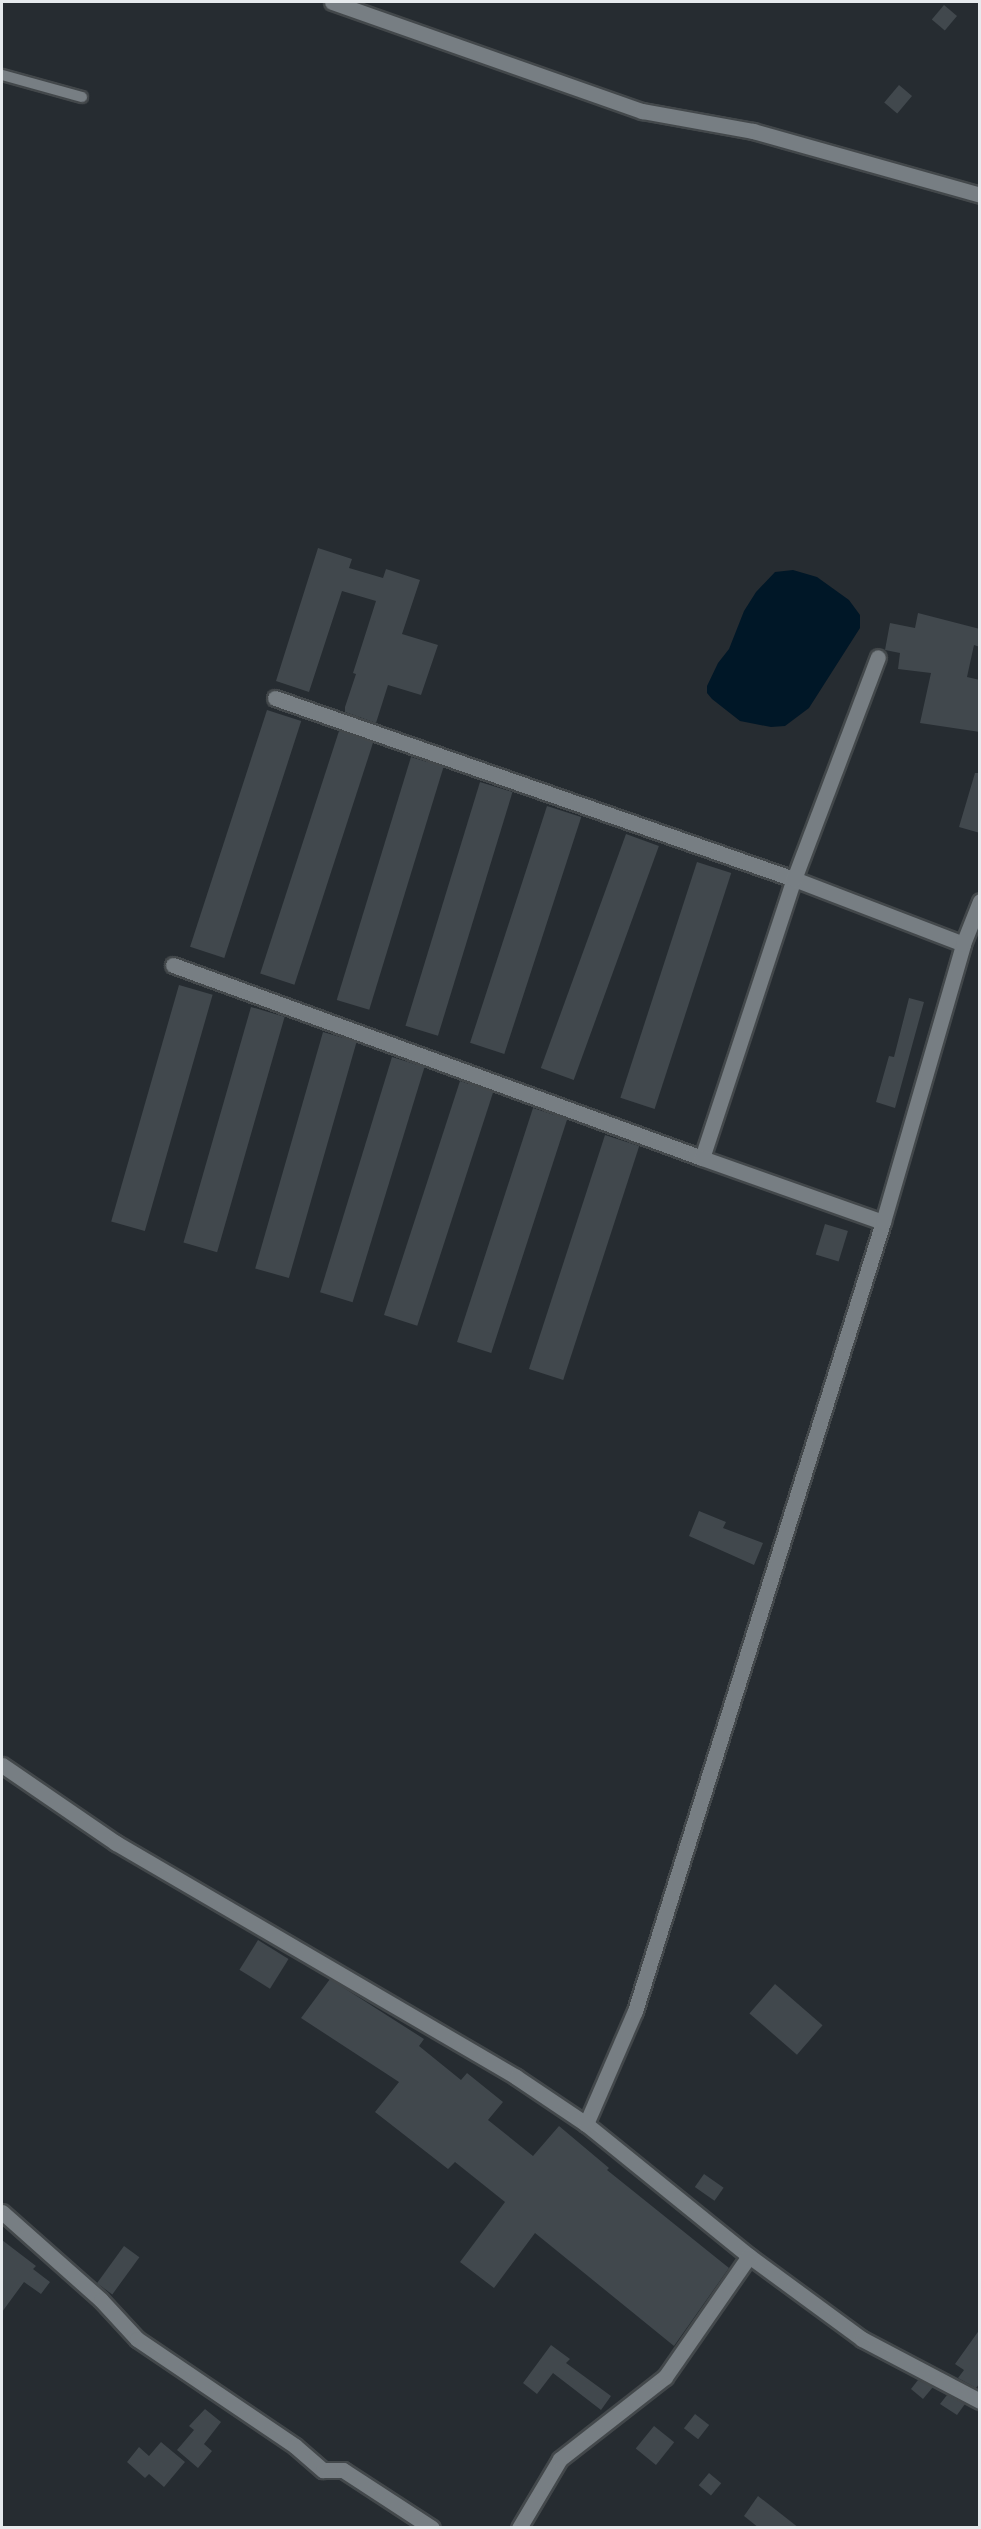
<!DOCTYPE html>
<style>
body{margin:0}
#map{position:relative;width:981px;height:2529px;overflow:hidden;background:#262c31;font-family:Inter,sans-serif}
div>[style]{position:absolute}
.water>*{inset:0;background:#001727}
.building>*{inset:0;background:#41484d;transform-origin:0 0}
.roads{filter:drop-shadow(2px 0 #43484b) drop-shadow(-2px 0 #43484b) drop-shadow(0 2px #43484b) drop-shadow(0 -2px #43484b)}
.service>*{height:10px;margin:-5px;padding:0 5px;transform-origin:5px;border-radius:5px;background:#777e83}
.minor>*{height:15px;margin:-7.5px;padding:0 7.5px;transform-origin:7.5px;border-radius:7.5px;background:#777e83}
span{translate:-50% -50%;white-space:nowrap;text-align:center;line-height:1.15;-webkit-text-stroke:6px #1c2227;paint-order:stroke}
.frame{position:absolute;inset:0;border:3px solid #e6eaed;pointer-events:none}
</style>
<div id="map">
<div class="water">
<div style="clip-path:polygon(793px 570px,817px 577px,849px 600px,860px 615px,860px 628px,809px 708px,785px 726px,771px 727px,740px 721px,712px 699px,707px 693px,707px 686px,718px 663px,729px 649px,744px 611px,756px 592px,775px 572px)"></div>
</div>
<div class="building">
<div style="left:944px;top:5px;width:17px;height:19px;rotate:40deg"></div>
<div style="left:899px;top:85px;width:17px;height:23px;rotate:40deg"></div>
<div style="clip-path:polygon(318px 548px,352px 559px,349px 568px,383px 578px,386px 569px,420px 580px,402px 634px,438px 645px,421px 695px,388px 685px,376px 723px,345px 712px,345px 707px,356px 674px,353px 673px,376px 601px,342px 591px,309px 692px,276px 681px)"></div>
<div style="clip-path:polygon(918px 613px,980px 629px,980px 647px,974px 645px,967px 677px,980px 680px,980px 732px,920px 723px,931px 673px,898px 669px,900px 653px,885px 650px,890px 623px,915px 628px)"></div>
<div style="left:267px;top:710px;width:36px;height:249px;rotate:18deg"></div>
<div style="left:339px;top:731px;width:36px;height:255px;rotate:18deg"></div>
<div style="left:411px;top:757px;width:34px;height:254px;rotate:17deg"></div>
<div style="clip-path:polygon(975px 773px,980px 773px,980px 833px,959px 827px)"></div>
<div style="left:480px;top:782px;width:34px;height:255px;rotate:17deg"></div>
<div style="left:547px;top:806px;width:36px;height:249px;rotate:18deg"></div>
<div style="left:626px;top:834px;width:35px;height:249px;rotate:20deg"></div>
<div style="left:697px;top:862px;width:36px;height:248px;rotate:18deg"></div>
<div style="left:179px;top:985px;width:35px;height:246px;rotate:16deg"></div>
<div style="clip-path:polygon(909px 998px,924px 1002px,895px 1108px,876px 1102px,889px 1056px,894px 1057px)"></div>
<div style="left:251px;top:1007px;width:35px;height:245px;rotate:16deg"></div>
<div style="left:323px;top:1032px;width:35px;height:246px;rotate:16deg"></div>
<div style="left:392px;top:1057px;width:34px;height:246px;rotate:17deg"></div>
<div style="left:460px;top:1081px;width:35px;height:246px;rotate:18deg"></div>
<div style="left:533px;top:1108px;width:36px;height:246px;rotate:18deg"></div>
<div style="left:605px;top:1135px;width:36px;height:246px;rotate:18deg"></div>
<div style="left:825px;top:1224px;width:24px;height:32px;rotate:17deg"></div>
<div style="clip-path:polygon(699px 1511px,726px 1522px,723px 1528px,763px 1543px,754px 1565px,689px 1536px)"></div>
<div style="left:258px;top:1940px;width:36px;height:35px;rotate:32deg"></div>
<div style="clip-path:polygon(330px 1979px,424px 2039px,419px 2046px,461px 2080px,467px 2073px,503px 2102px,488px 2120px,533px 2156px,559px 2126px,609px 2168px,607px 2170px,729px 2268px,674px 2346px,535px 2233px,494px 2288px,460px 2262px,505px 2202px,455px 2162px,448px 2169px,375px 2112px,399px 2082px,301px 2018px)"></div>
<div style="left:775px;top:1984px;width:63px;height:39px;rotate:41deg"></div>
<div style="left:704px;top:2174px;width:24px;height:16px;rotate:35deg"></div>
<div style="clip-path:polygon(2px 2240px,36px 2266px,33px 2269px,50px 2282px,41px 2294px,24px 2282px,2px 2312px)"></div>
<div style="left:124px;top:2246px;width:19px;height:46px;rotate:36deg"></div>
<div style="clip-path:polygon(980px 2329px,980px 2383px,976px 2388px,958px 2378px,964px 2370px,955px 2364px)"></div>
<div style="clip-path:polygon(551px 2345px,570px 2359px,566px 2363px,611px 2396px,601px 2410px,553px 2373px,537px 2394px,523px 2383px)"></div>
<div style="clip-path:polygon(918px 2380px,933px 2387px,923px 2399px,911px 2389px)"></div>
<div style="clip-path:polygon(947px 2395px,965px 2404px,957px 2415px,940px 2404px)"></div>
<div style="clip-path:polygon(205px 2409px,221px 2422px,204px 2444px,212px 2451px,198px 2468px,177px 2450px,194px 2430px,189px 2426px)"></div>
<div style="left:695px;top:2414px;width:18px;height:18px;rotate:38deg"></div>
<div style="left:654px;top:2426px;width:26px;height:29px;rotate:39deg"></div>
<div style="clip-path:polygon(161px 2442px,185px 2462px,164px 2487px,149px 2474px,145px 2478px,127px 2462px,139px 2447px,149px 2456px)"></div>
<div style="left:709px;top:2473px;width:16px;height:16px;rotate:40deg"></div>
<div style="clip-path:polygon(758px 2496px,799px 2528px,759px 2528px,744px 2516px)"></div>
</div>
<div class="roads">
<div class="service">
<div style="left:2px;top:75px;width:83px;rotate:15.4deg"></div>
</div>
<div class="minor">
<div style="left:332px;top:2px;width:329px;rotate:19.4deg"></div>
<div style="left:642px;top:111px;width:113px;rotate:10.2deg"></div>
<div style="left:753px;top:131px;width:236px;rotate:15.7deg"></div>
<div style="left:275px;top:698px;width:550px;rotate:19.23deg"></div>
<div style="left:794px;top:879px;width:181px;rotate:21deg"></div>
<div style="left:173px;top:965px;width:563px;rotate:20.04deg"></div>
<div style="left:702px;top:1158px;width:294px;rotate:-71.8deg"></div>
<div style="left:794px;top:879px;width:237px;rotate:-69.3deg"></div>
<div style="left:702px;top:1158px;width:192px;rotate:19.5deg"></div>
<div style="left:2px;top:1765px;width:138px;rotate:34.4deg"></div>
<div style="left:116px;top:1843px;width:463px;rotate:30.3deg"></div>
<div style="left:516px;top:2077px;width:84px;rotate:33.9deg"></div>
<div style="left:586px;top:2124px;width:210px;rotate:39deg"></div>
<div style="left:749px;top:2256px;width:140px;rotate:36.3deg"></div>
<div style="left:862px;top:2339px;width:133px;rotate:27.7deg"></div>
<div style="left:586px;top:2124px;width:123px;rotate:-66.6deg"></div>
<div style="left:635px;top:2011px;width:827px;rotate:-72.55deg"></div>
<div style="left:883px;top:1222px;width:289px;rotate:-73.9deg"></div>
<div style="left:963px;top:944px;width:46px;rotate:-68.4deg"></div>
<div style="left:2px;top:2212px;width:132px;rotate:41.6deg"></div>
<div style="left:101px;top:2300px;width:53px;rotate:47.3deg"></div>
<div style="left:137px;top:2339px;width:191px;rotate:34.1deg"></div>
<div style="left:295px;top:2446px;width:37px;rotate:41deg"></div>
<div style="left:323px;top:2470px;width:20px"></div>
<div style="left:343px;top:2470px;width:106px;rotate:33.1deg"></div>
<div style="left:519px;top:2528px;width:80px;rotate:-59.3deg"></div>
<div style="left:560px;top:2459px;width:133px;rotate:-38deg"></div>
<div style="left:665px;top:2377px;width:147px;rotate:-55.2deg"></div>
</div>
</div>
<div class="frame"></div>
</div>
